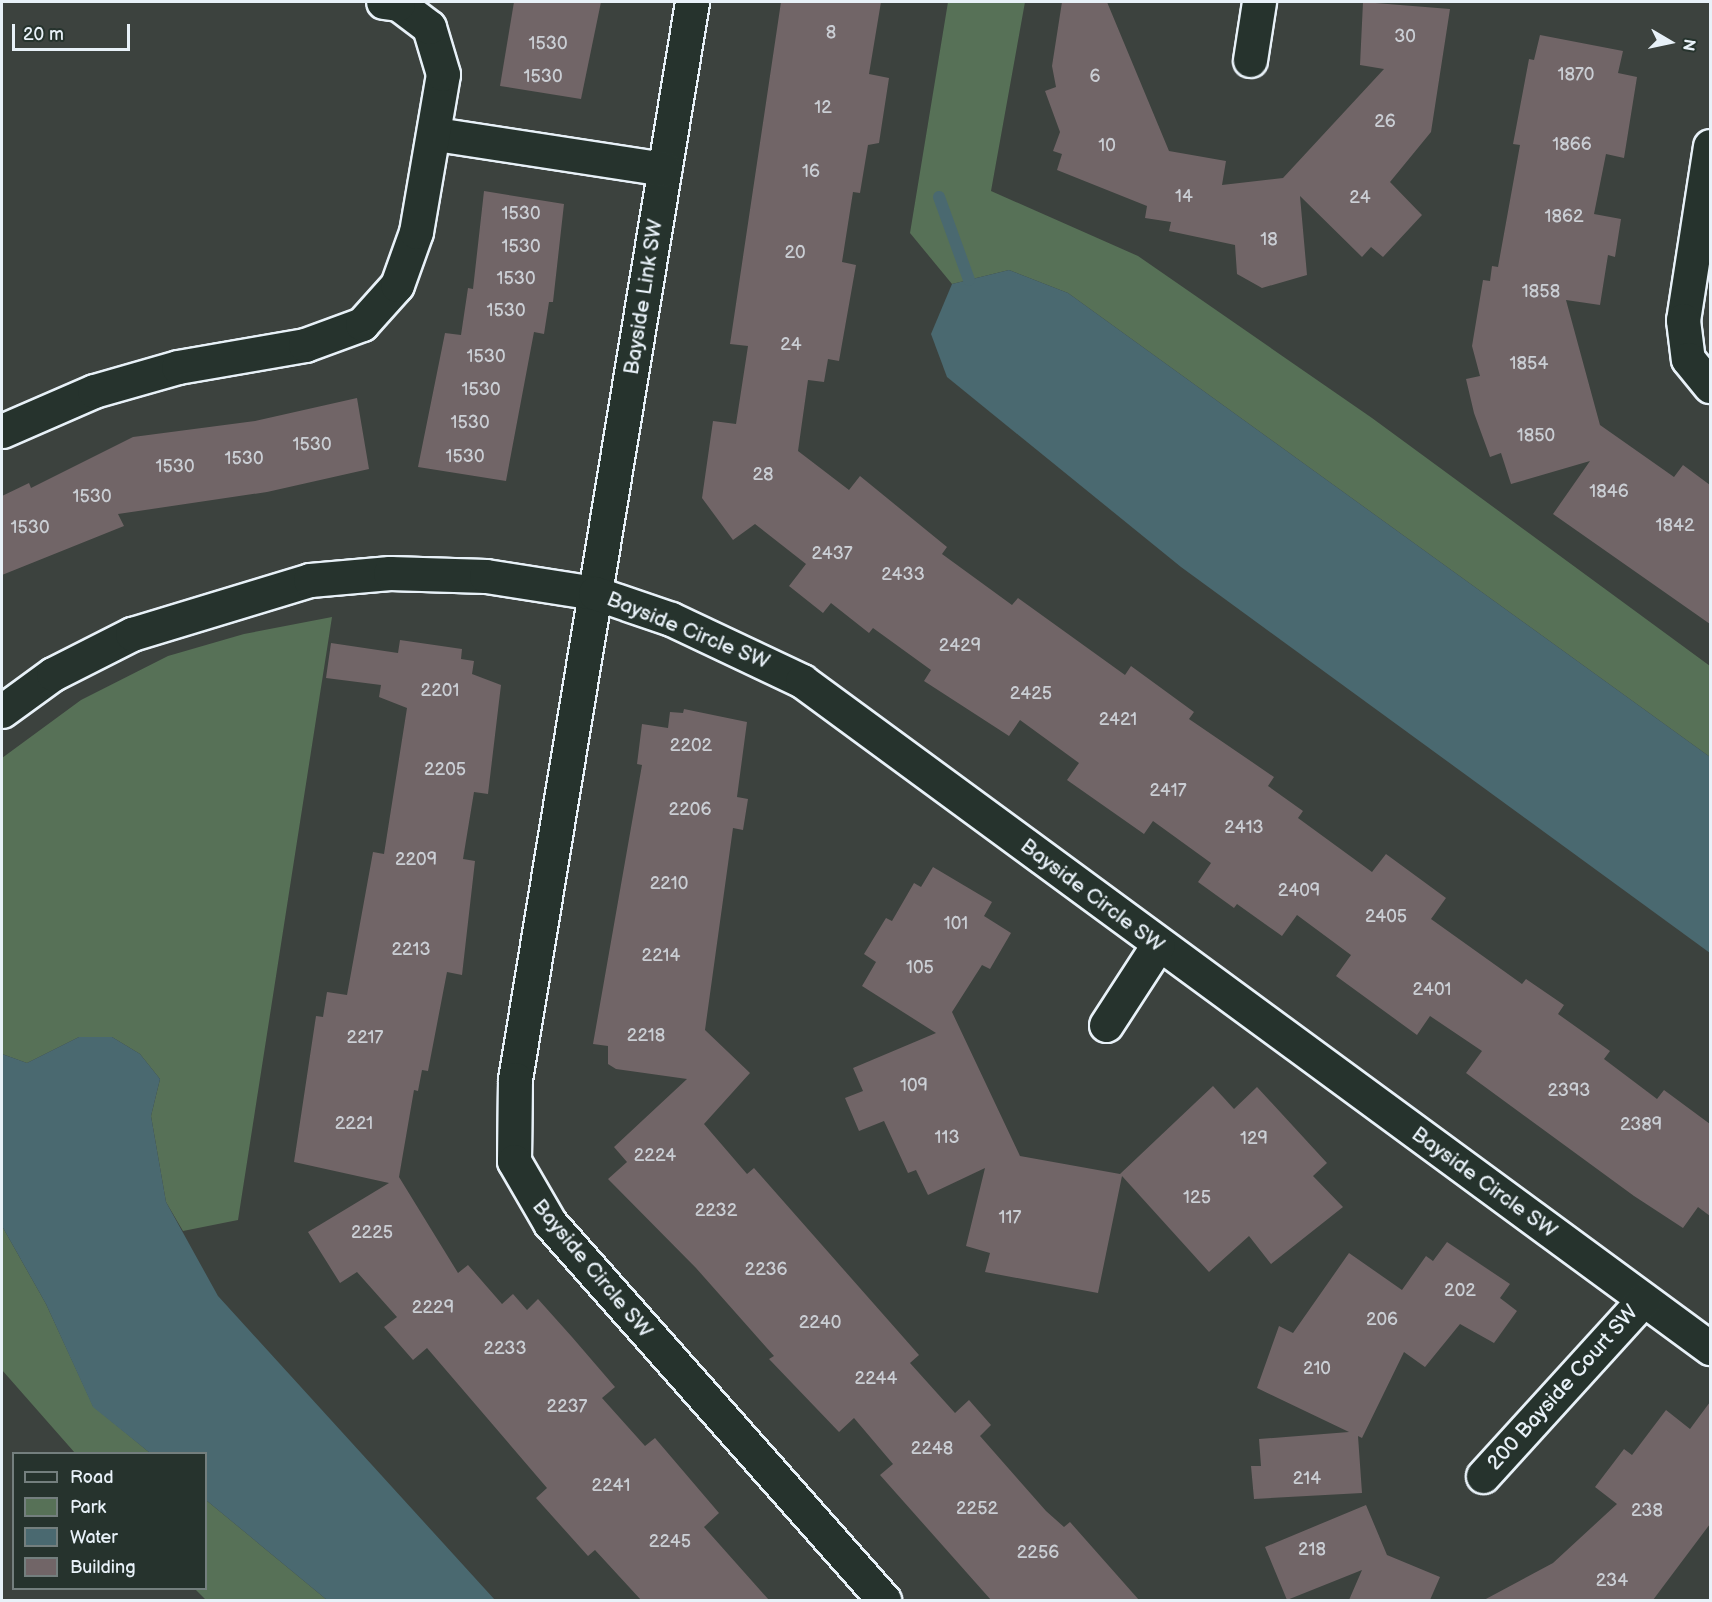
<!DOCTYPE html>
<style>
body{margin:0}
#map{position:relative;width:1712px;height:1602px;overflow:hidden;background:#3c423e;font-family:"Balsamiq Sans",sans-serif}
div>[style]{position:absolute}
.green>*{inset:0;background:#577157}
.water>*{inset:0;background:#4a6970}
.stream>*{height:12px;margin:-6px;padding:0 6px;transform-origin:6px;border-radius:6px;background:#4a6970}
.building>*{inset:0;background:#716567}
.roads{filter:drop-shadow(2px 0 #e8f1f8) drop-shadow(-2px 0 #e8f1f8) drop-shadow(0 2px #e8f1f8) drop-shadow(0 -2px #e8f1f8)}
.street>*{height:33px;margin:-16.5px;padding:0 16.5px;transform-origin:16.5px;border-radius:16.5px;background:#26332d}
span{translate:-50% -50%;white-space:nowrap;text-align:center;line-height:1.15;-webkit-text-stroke:4.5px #26332d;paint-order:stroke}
.number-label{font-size:18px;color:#caced4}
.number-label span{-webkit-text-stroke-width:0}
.street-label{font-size:21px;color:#e8f1f8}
.frame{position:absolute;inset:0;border:3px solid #e8f1f8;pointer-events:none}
.legend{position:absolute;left:12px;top:1452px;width:195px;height:138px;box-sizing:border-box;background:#26332d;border:2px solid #747f7e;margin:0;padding:8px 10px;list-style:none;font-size:18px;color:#e8f1f8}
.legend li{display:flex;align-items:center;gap:12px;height:30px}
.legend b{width:30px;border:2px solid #747f7e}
.north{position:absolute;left:1640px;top:12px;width:60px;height:60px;-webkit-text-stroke:4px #26332d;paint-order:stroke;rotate:99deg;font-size:16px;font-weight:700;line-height:24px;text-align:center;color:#e8f1f8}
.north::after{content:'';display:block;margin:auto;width:21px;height:27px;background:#e8f1f8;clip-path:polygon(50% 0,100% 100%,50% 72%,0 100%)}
.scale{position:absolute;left:12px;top:24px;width:118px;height:27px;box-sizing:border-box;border:3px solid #e8f1f8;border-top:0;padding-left:8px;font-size:18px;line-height:21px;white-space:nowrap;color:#e8f1f8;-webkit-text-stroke:4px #26332d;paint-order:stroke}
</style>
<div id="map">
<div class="green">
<div style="clip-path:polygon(948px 2px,1025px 2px,991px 191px,1138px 256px,1372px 418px,1710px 666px,1710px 757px,1068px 293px,1009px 270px,952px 284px,910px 233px)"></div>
<div style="clip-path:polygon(332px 617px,238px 1220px,183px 1231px,166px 1202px,151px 1116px,160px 1079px,140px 1054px,112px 1037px,79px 1037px,27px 1063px,2px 1054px,2px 758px,81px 700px,168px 656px,244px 634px)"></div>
<div style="clip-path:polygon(2px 1226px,46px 1304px,93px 1406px,150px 1453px,75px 1453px,2px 1370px)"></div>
<div style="clip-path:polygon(206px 1500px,327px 1600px,206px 1600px,195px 1589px,206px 1588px)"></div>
</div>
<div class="water">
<div style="clip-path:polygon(1009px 270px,1068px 293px,1710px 757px,1710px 953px,1181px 567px,947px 377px,931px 334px,952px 284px)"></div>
<div style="clip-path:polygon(79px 1037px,112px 1037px,140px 1054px,160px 1079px,151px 1116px,166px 1202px,218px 1296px,495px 1600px,327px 1600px,206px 1500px,206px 1454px,150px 1453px,93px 1407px,46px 1304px,2px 1226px,2px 1054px,27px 1063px)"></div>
</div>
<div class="stream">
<div style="left:939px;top:197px;width:88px;rotate:70.1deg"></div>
</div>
<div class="building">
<div style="clip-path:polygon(514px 2px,601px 2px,581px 99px,500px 86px)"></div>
<div style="clip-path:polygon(781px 2px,881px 2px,869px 74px,889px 78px,879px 143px,868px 145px,860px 193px,853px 192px,842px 262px,856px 265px,839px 361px,828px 359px,824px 382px,808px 380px,798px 451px,849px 490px,860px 476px,947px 547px,942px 554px,1012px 605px,1018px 598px,1125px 675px,1131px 666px,1194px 712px,1189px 719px,1274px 777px,1268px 786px,1303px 811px,1298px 818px,1372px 872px,1386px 854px,1446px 898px,1431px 919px,1522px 984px,1526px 979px,1564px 1005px,1558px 1014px,1610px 1051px,1604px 1059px,1657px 1099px,1664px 1090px,1710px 1124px,1710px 1216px,1698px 1207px,1683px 1228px,1634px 1196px,1466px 1073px,1482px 1051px,1430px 1016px,1417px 1035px,1336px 976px,1351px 955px,1297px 915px,1282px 936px,1237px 904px,1234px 908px,1198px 882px,1211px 863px,1153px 821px,1144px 834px,1067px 780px,1079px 763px,1020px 720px,1009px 736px,924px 681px,931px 670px,873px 628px,869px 633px,831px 603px,823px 613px,789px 586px,806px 564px,755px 524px,733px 540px,702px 498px,713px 421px,736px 424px,748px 346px,730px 344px)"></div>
<div style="clip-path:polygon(1062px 2px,1107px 2px,1169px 151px,1226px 161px,1222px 185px,1283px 178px,1384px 69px,1360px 65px,1363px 2px,1450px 9px,1431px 132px,1390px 182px,1422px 215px,1383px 257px,1371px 247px,1362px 257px,1300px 196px,1307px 275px,1262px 288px,1237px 274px,1235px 245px,1169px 231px,1171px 222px,1145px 218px,1147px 206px,1057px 170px,1062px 154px,1053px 151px,1060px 132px,1045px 91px,1056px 87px,1052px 66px)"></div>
<div style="clip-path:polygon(1540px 35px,1623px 51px,1618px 73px,1637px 77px,1624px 158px,1606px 154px,1594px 214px,1621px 219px,1615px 257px,1608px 255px,1600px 305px,1566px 300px,1600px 425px,1674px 477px,1683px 465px,1710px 485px,1710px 624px,1553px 514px,1590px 461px,1511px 484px,1501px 453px,1490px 457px,1474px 413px,1466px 379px,1480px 376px,1472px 346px,1483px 280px,1490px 281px,1492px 266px,1498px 267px,1520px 145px,1513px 144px,1529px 59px,1534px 60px)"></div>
<div style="clip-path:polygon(484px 191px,564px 204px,553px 302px,549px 302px,544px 334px,534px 332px,506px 481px,418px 467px,445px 333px,461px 335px,468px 288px,473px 289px)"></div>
<div style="clip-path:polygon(357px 398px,369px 469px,267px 492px,118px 514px,124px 526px,2px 575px,2px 496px,29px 483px,31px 488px,133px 437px,255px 421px)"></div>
<div style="clip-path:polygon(400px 640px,462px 649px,461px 659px,474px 661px,472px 674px,501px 685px,488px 794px,474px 792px,463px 859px,475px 861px,462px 975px,447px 972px,428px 1071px,422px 1070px,418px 1091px,414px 1090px,399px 1177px,458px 1273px,468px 1265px,502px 1304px,513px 1294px,527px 1310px,538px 1299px,572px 1337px,615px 1387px,602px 1398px,645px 1446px,655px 1438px,719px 1513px,704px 1527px,769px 1600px,641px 1600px,595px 1550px,588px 1556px,536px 1498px,547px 1488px,427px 1348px,413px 1360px,384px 1327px,397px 1317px,357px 1272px,340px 1283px,308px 1232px,389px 1183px,294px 1162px,316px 1016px,323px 1017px,327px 992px,347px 995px,373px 852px,384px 854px,407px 708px,379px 697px,381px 685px,326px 678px,331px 643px,398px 653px)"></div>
<div style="clip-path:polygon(684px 709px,747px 722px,737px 797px,748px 799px,743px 830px,733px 828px,705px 1030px,750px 1073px,704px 1124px,747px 1174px,754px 1168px,919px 1355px,910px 1363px,955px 1413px,969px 1400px,991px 1425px,980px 1436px,1046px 1511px,1064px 1527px,1070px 1522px,1139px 1600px,991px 1600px,880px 1475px,893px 1464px,854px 1418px,839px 1432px,769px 1359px,774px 1356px,696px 1268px,608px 1179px,627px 1162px,614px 1147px,687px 1079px,616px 1069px,608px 1064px,608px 1046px,593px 1044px,642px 765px,637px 764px,642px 724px,668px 728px,670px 712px,683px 713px)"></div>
<div style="clip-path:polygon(933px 867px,992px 902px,984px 916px,1011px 933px,990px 969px,982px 965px,952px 1012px,1020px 1156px,1120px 1174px,1213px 1086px,1234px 1109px,1257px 1087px,1327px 1163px,1313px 1176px,1343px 1207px,1271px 1264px,1249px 1236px,1209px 1272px,1122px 1176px,1098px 1293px,985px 1272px,990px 1253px,966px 1246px,985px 1168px,928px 1195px,916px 1170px,908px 1173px,884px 1121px,859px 1131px,845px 1098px,863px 1091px,853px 1068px,936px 1033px,862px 986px,876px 962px,864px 954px,886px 918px,892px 921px,914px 883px,921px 887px)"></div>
<div style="clip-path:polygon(1447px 1242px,1510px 1284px,1500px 1298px,1517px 1311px,1494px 1343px,1460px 1324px,1425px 1367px,1404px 1352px,1362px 1438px,1358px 1436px,1362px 1493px,1254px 1499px,1251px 1466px,1261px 1466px,1259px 1439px,1349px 1432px,1257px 1388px,1279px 1326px,1293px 1333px,1349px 1253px,1402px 1290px,1426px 1256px,1433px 1261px)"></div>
<div style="clip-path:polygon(1710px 1402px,1710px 1524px,1653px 1600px,1484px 1600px,1553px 1563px,1617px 1504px,1595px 1487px,1624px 1449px,1632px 1455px,1666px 1410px,1690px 1429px)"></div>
<div style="clip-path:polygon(1366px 1505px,1387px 1555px,1440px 1577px,1430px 1600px,1349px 1600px,1362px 1570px,1287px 1600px,1265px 1547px)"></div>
</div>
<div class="roads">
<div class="street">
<div style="left:692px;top:2px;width:1091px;rotate:99.33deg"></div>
<div style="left:515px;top:1079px;width:82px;rotate:90.7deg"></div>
<div style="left:514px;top:1161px;width:72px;rotate:59.9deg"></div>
<div style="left:550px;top:1223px;width:504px;rotate:48.46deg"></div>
<div style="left:1250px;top:60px;width:59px;rotate:-81.2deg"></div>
<div style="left:436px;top:134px;width:231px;rotate:8.7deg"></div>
<div style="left:1710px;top:146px;width:176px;rotate:98.8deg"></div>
<div style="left:1683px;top:320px;width:39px;rotate:83deg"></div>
<div style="left:1688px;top:359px;width:35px;rotate:51deg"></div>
<div style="left:2px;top:431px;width:100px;rotate:-23.5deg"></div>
<div style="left:94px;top:391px;width:87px;rotate:-15.9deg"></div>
<div style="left:178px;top:367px;width:129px;rotate:-9.8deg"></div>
<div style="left:305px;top:345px;width:61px;rotate:-20.2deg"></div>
<div style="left:362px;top:324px;width:52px;rotate:-48.1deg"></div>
<div style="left:397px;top:285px;width:56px;rotate:-70.3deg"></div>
<div style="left:416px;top:232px;width:160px;rotate:-80.3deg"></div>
<div style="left:443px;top:74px;width:49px;rotate:-106.6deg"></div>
<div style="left:429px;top:27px;width:39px;rotate:-143deg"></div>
<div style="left:398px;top:4px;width:15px;rotate:-172deg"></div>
<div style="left:2px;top:711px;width:63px;rotate:-36deg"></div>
<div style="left:53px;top:674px;width:89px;rotate:-26.9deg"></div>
<div style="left:132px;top:634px;width:186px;rotate:-16.9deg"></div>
<div style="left:310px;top:580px;width:80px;rotate:-5deg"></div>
<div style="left:390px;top:573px;width:96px;rotate:1.8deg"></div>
<div style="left:486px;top:576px;width:110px;rotate:8.9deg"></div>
<div style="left:595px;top:593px;width:80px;rotate:18.9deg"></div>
<div style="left:671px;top:619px;width:145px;rotate:25.3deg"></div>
<div style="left:802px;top:681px;width:1127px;rotate:36.3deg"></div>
<div style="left:1106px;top:1025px;width:95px;rotate:-57deg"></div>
<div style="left:1483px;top:1476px;width:238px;rotate:-47.7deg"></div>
</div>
</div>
<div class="number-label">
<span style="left:831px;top:33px">8</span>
<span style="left:1405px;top:37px">30</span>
<span style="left:548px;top:44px">1530</span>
<span style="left:1576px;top:75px">1870</span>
<span style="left:543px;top:77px">1530</span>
<span style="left:1095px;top:77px">6</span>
<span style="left:823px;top:108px">12</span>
<span style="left:1385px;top:122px">26</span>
<span style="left:1572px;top:145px">1866</span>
<span style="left:1107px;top:146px">10</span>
<span style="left:811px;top:172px">16</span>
<span style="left:1184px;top:197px">14</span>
<span style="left:1360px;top:198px">24</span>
<span style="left:521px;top:214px">1530</span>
<span style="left:1564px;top:217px">1862</span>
<span style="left:1269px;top:240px">18</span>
<span style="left:521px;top:247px">1530</span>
<span style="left:795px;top:253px">20</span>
<span style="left:516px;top:279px">1530</span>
<span style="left:1541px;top:292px">1858</span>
<span style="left:506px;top:311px">1530</span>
<span style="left:791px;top:345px">24</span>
<span style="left:486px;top:357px">1530</span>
<span style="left:1529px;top:364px">1854</span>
<span style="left:481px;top:390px">1530</span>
<span style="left:470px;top:423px">1530</span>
<span style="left:1536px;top:436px">1850</span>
<span style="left:312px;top:445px">1530</span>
<span style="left:465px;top:457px">1530</span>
<span style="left:244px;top:459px">1530</span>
<span style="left:175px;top:467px">1530</span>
<span style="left:763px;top:475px">28</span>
<span style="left:1609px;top:492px">1846</span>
<span style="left:92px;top:497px">1530</span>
<span style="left:1675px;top:526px">1842</span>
<span style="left:30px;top:528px">1530</span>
<span style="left:832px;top:554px">2437</span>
<span style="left:903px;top:575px">2433</span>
<span style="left:960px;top:646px">2429</span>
<span style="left:440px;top:691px">2201</span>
<span style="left:1031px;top:694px">2425</span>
<span style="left:1118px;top:720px">2421</span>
<span style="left:691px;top:746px">2202</span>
<span style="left:445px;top:770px">2205</span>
<span style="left:1168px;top:791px">2417</span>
<span style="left:690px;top:810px">2206</span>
<span style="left:1244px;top:828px">2413</span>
<span style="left:416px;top:860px">2209</span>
<span style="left:669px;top:884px">2210</span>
<span style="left:1299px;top:891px">2409</span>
<span style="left:1386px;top:917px">2405</span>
<span style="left:956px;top:924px">101</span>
<span style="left:411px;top:950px">2213</span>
<span style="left:661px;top:956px">2214</span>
<span style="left:920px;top:968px">105</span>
<span style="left:1432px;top:990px">2401</span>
<span style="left:646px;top:1036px">2218</span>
<span style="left:365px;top:1038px">2217</span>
<span style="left:914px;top:1086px">109</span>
<span style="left:1569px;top:1091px">2393</span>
<span style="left:354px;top:1124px">2221</span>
<span style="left:1641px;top:1125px">2389</span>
<span style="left:947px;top:1138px">113</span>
<span style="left:1254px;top:1139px">129</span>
<span style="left:655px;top:1156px">2224</span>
<span style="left:1197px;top:1198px">125</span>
<span style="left:716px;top:1211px">2232</span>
<span style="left:1010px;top:1218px">117</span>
<span style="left:372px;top:1233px">2225</span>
<span style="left:766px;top:1270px">2236</span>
<span style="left:1460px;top:1291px">202</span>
<span style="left:433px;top:1308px">2229</span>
<span style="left:1382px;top:1320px">206</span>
<span style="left:820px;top:1323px">2240</span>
<span style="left:505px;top:1349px">2233</span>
<span style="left:1317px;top:1369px">210</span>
<span style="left:876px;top:1379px">2244</span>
<span style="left:567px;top:1407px">2237</span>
<span style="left:932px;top:1449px">2248</span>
<span style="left:1307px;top:1479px">214</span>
<span style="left:611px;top:1486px">2241</span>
<span style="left:977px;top:1509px">2252</span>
<span style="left:1647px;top:1511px">238</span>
<span style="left:670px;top:1542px">2245</span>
<span style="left:1312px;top:1550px">218</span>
<span style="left:1038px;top:1553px">2256</span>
<span style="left:1612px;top:1581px">234</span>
</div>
<div class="street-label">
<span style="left:644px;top:297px;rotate:-81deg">Bayside Link SW</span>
<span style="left:688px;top:631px;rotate:22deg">Bayside Circle SW</span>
<span style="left:1092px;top:896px;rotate:37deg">Bayside Circle SW</span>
<span style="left:1484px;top:1183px;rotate:36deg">Bayside Circle SW</span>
<span style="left:592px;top:1269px;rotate:50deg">Bayside Circle SW</span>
<span style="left:1563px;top:1388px;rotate:-48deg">200 Bayside Court SW</span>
</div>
<div class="frame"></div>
<ul class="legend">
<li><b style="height:8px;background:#26332d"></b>Road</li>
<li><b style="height:16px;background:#577157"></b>Park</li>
<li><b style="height:16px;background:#4a6970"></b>Water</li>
<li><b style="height:16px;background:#716567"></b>Building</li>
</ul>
<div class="north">N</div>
<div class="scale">20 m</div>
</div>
